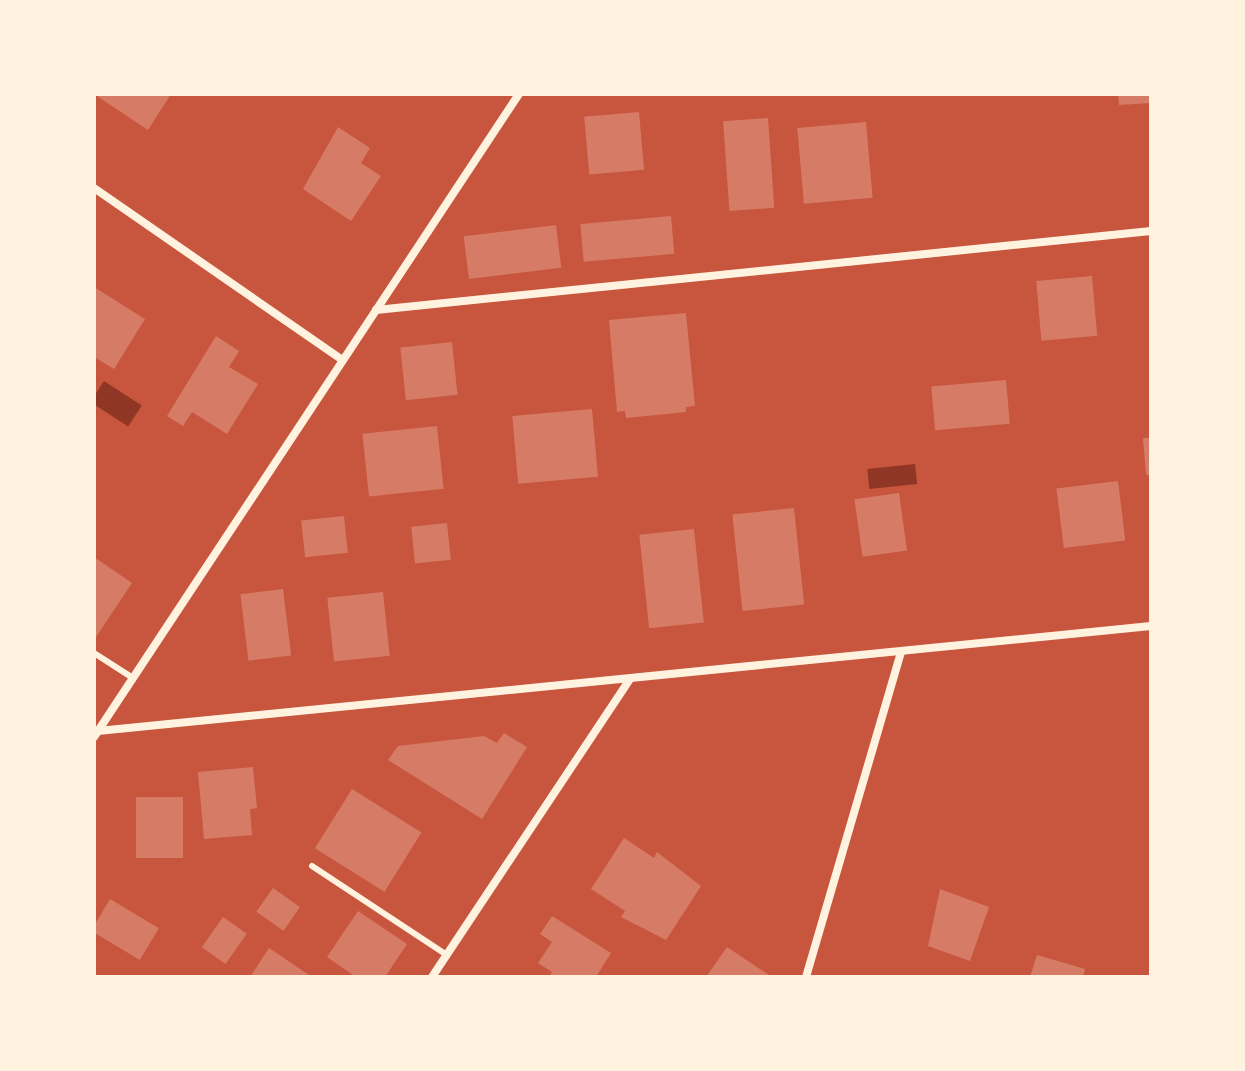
<!DOCTYPE html>
<style>
body{margin:0}
#map{position:relative;width:1245px;height:1071px;overflow:hidden;background:#c8553d;font-family:Roboto,sans-serif}
div>[style]{position:absolute}
.water>*{inset:0;background:#8f3625;transform-origin:0 0}
.building>*{inset:0;background:#d67c66;transform-origin:0 0}
.service>*{height:6px;margin:-3px;padding:0 3px;transform-origin:3px;border-radius:3px;background:#fff3e0}
.minor>*{height:8px;margin:-4px;padding:0 4px;transform-origin:4px;border-radius:4px;background:#fff3e0}
span{translate:-50% -50%;white-space:nowrap;text-align:center;line-height:1.15;-webkit-text-stroke:8px #fff3e0;paint-order:stroke}
.frame{position:absolute;inset:0;border:96px solid #fff3e0;pointer-events:none}
</style>
<div id="map">
<div class="water">
<div style="left:104px;top:381px;width:45px;height:25px;rotate:33deg"></div>
<div style="left:915px;top:464px;width:20px;height:48px;rotate:84deg"></div>
</div>
<div class="building">
<div style="clip-path:polygon(94px 94px,171px 94px,148px 130px)"></div>
<div style="clip-path:polygon(1118px 94px,1151px 94px,1151px 103px,1119px 105px)"></div>
<div style="left:639px;top:112px;width:58px;height:55px;rotate:85deg"></div>
<div style="left:768px;top:118px;width:90px;height:45px;rotate:86deg"></div>
<div style="left:866px;top:122px;width:76px;height:69px;rotate:85deg"></div>
<div style="clip-path:polygon(338px 127px,370px 148px,361px 163px,381px 176px,351px 221px,303px 189px)"></div>
<div style="left:671px;top:216px;width:38px;height:91px;rotate:85deg"></div>
<div style="left:556px;top:225px;width:43px;height:93px;rotate:83deg"></div>
<div style="left:1092px;top:276px;width:60px;height:56px;rotate:85deg"></div>
<div style="clip-path:polygon(94px 287px,145px 319px,114px 369px,94px 357px)"></div>
<div style="clip-path:polygon(686px 313px,695px 406px,686px 407px,686px 412px,626px 418px,625px 411px,617px 412px,609px 320px)"></div>
<div style="clip-path:polygon(216px 336px,239px 351px,229px 367px,258px 384px,227px 434px,192px 412px,183px 426px,167px 416px)"></div>
<div style="left:452px;top:342px;width:53px;height:52px;rotate:84deg"></div>
<div style="left:1006px;top:380px;width:44px;height:75px;rotate:85deg"></div>
<div style="left:592px;top:409px;width:68px;height:80px;rotate:85deg"></div>
<div style="left:437px;top:426px;width:63px;height:75px;rotate:84deg"></div>
<div style="clip-path:polygon(1143px 438px,1151px 438px,1151px 475px,1146px 475px)"></div>
<div style="left:1118px;top:481px;width:60px;height:62px;rotate:83deg"></div>
<div style="left:899px;top:493px;width:58px;height:45px;rotate:82deg"></div>
<div style="left:794px;top:508px;width:97px;height:62px;rotate:84deg"></div>
<div style="left:344px;top:516px;width:37px;height:43px;rotate:84deg"></div>
<div style="left:447px;top:523px;width:37px;height:36px;rotate:84deg"></div>
<div style="left:694px;top:529px;width:94px;height:55px;rotate:84deg"></div>
<div style="clip-path:polygon(94px 557px,132px 583px,94px 640px)"></div>
<div style="left:283px;top:589px;width:67px;height:43px;rotate:83deg"></div>
<div style="left:383px;top:592px;width:64px;height:56px;rotate:84deg"></div>
<div style="clip-path:polygon(504px 733px,527px 747px,482px 819px,388px 760px,398px 746px,484px 736px,497px 743px)"></div>
<div style="clip-path:polygon(253px 767px,257px 808px,250px 809px,252px 835px,204px 839px,198px 772px)"></div>
<div style="left:352px;top:789px;width:82px;height:70px;rotate:32deg"></div>
<div style="left:183px;top:797px;width:61px;height:47px;rotate:90deg"></div>
<div style="clip-path:polygon(624px 838px,654px 858px,657px 852px,701px 886px,666px 940px,621px 917px,625px 911px,591px 889px)"></div>
<div style="left:273px;top:888px;width:33px;height:29px;rotate:35deg"></div>
<div style="clip-path:polygon(940px 889px,989px 907px,970px 961px,928px 946px)"></div>
<div style="left:110px;top:899px;width:57px;height:37px;rotate:31deg"></div>
<div style="clip-path:polygon(358px 911px,407px 944px,385px 977px,356px 977px,327px 957px)"></div>
<div style="clip-path:polygon(552px 916px,611px 953px,596px 977px,549px 977px,552px 972px,538px 963px,552px 942px,540px 934px)"></div>
<div style="left:223px;top:917px;width:29px;height:37px;rotate:35deg"></div>
<div style="clip-path:polygon(727px 947px,772px 977px,706px 977px)"></div>
<div style="clip-path:polygon(269px 948px,312px 977px,250px 977px)"></div>
<div style="clip-path:polygon(1037px 955px,1085px 969px,1083px 977px,1030px 977px)"></div>
</div>
<div class="service">
<div style="left:94px;top:653px;width:46px;rotate:32.7deg"></div>
<div style="left:312px;top:866px;width:162px;rotate:33.4deg"></div>
</div>
<div class="minor">
<div style="left:94px;top:188px;width:300px;rotate:34.7deg"></div>
<div style="left:376px;top:310px;width:779px;rotate:-5.82deg"></div>
<div style="left:98px;top:731px;width:1058px;rotate:-5.69deg"></div>
<div style="left:94px;top:737px;width:771px;rotate:-56.54deg"></div>
<div style="left:432px;top:977px;width:356px;rotate:-56.4deg"></div>
<div style="left:806px;top:977px;width:338px;rotate:-73.7deg"></div>
</div>
<div class="frame"></div>
</div>
